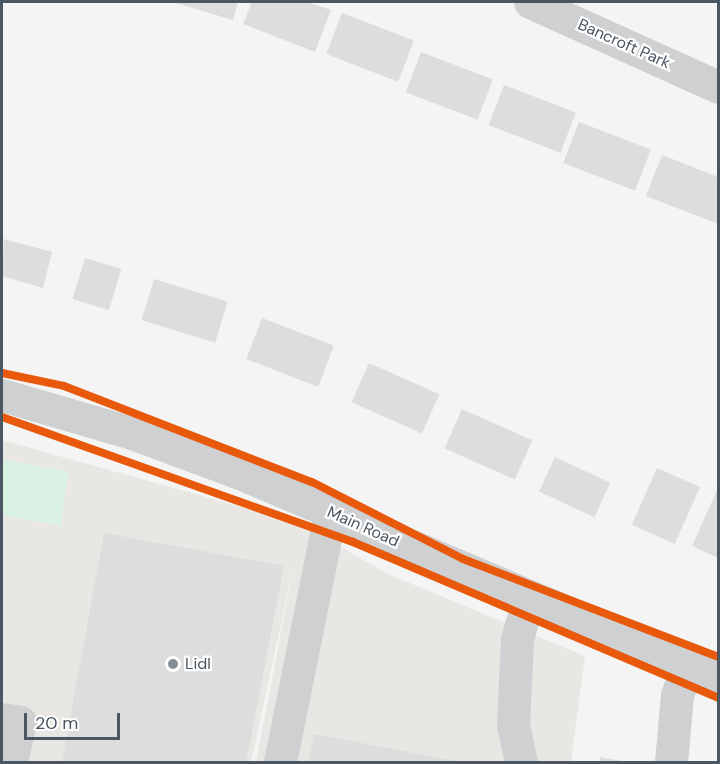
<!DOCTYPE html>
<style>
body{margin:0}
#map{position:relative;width:720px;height:764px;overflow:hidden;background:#f4f4f4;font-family:"DM Sans",sans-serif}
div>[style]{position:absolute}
.commercial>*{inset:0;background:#e8e7e3}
.green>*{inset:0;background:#d9f2e3}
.building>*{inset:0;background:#ddddde;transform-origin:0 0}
.minor>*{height:33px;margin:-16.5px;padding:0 16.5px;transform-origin:16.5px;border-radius:16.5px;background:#ced0d2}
.cycleway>*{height:8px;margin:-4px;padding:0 4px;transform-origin:4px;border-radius:4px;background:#e8590c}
.dots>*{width:16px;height:16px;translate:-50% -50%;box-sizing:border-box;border:3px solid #fff;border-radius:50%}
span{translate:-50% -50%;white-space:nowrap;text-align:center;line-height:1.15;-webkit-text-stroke:4.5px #fff;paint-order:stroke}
.street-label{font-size:16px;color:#4a5661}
.poi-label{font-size:16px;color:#4a5661}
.left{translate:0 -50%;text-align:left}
.frame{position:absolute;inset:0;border:3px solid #4a5661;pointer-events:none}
.scale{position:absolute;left:24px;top:713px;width:96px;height:27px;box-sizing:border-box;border:3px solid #4a5661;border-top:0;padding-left:8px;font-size:18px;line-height:21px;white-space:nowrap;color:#4a5661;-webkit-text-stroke:4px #fff;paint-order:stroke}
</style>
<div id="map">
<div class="commercial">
<div style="clip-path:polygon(2px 440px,302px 524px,388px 574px,585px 656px,571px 762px,256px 762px,294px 564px,251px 762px,2px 762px)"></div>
</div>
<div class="green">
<div style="clip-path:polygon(2px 459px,68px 472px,61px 526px,2px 515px)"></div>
</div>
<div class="building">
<div style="clip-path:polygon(172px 2px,238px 2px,233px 20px)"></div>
<div style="clip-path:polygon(252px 2px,307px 2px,331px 10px,315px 52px,243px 24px)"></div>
<div style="left:342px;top:13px;width:77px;height:44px;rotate:21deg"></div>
<div style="left:421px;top:52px;width:77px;height:43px;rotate:21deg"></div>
<div style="left:504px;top:85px;width:77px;height:43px;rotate:21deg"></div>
<div style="left:579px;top:122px;width:77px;height:44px;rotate:21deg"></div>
<div style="clip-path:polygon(662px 155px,718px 177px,718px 224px,646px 196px)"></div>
<div style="clip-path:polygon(4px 239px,52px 252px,43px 288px,2px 276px)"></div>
<div style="left:85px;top:258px;width:38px;height:43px;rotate:17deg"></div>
<div style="left:154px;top:279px;width:77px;height:43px;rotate:17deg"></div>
<div style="left:262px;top:318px;width:77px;height:44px;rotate:21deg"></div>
<div style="left:369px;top:363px;width:77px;height:43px;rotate:24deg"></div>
<div style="left:462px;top:409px;width:77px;height:43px;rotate:24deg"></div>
<div style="left:555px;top:457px;width:61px;height:38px;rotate:25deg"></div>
<div style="left:657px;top:468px;width:47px;height:62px;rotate:24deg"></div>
<div style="clip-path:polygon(718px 488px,718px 558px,692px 546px)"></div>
<div style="clip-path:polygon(104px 533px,284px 566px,246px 762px,62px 762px)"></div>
<div style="clip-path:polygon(314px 734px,456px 761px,456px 762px,308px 762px)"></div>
<div style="clip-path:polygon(600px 757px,621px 761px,621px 762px,599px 762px)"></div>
</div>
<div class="minor">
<div style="left:530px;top:2px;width:206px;rotate:24.3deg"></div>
<div style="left:2px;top:395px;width:135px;rotate:16.3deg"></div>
<div style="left:132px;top:433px;width:117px;rotate:20.4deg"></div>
<div style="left:242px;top:474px;width:517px;rotate:22.99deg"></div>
<div style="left:2px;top:719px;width:18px;rotate:9deg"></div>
<div style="left:20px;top:722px;width:41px;rotate:102.7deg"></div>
<div style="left:280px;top:762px;width:254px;rotate:-78.6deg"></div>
<div style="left:521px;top:762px;width:38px;rotate:-102deg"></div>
<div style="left:513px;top:725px;width:86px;rotate:-87.3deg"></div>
<div style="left:517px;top:639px;width:41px;rotate:-74.2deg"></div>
<div style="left:671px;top:762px;width:67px;rotate:-84.9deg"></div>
<div style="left:677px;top:695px;width:33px;rotate:-70deg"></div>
</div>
<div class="cycleway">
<div style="left:2px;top:373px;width:63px;rotate:11.8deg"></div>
<div style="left:64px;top:386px;width:266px;rotate:21.2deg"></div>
<div style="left:312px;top:482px;width:169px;rotate:27deg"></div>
<div style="left:463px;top:559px;width:273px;rotate:21deg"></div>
<div style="left:2px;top:417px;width:373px;rotate:19.6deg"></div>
<div style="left:353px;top:542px;width:397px;rotate:23.1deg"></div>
</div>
<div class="dots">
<div style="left:173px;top:664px;background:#868d94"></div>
</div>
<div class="street-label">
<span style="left:624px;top:44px;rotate:24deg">Bancroft Park</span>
<span style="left:363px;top:527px;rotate:24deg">Main Road</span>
</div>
<div class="poi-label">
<span class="left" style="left:185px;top:664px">Lidl</span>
</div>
<div class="frame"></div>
<div class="scale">20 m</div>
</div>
